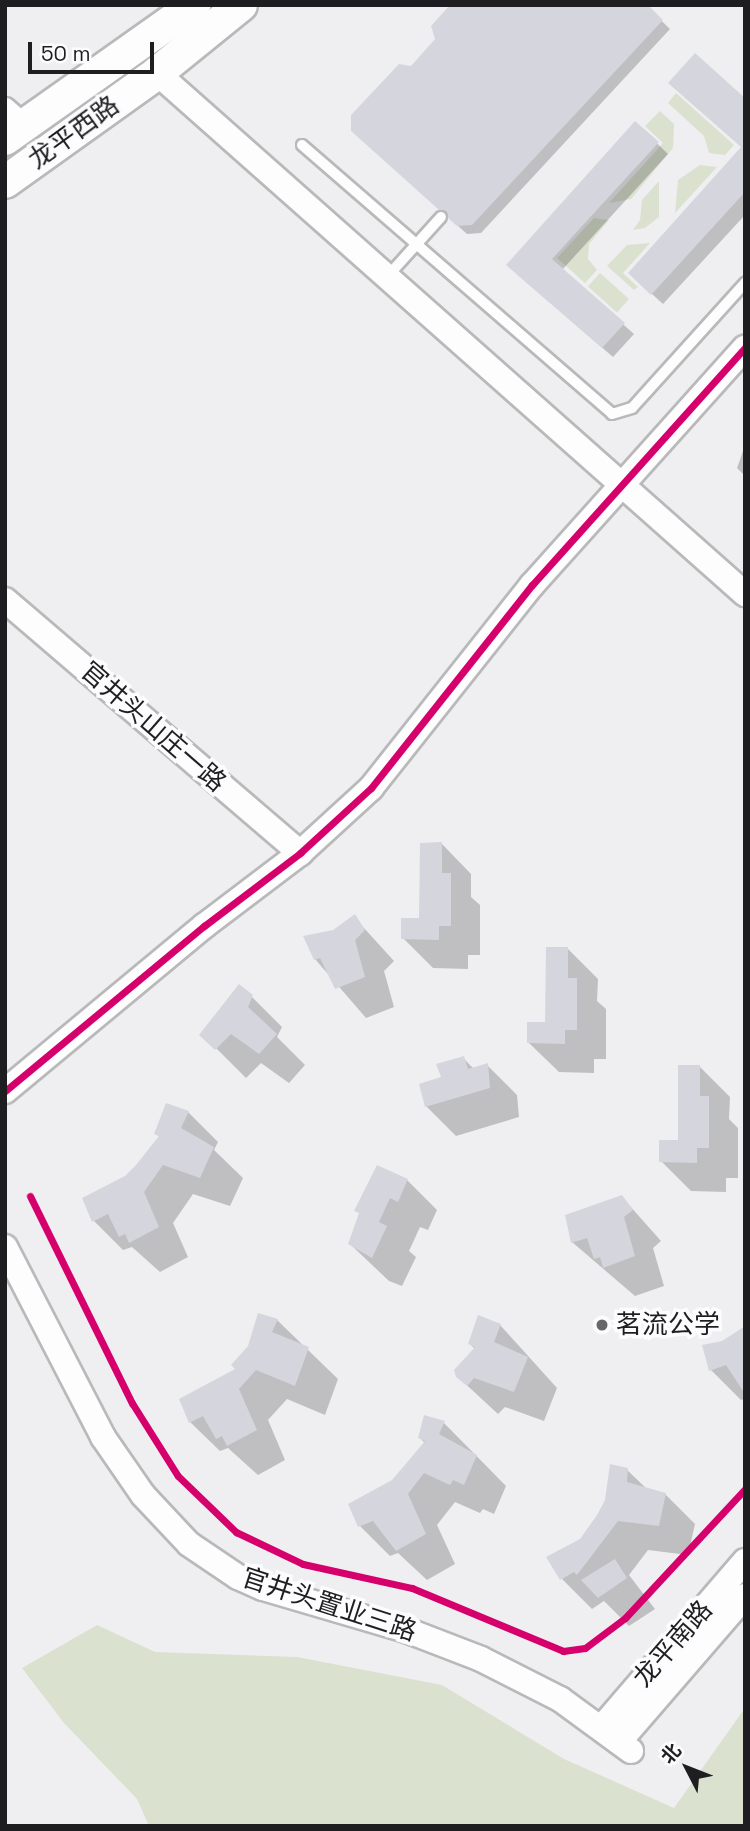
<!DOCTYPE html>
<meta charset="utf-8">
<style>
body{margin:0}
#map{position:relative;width:750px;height:1831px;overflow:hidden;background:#efeff2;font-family:"Space Grotesk","Noto Sans SC",sans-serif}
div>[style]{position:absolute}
.green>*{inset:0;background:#dae1cf;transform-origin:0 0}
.shadow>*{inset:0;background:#0003}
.building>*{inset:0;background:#d5d5de}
.roads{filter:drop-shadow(2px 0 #b9b9ba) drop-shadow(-2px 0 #b9b9ba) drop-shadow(0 2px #b9b9ba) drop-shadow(0 -2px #b9b9ba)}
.service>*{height:10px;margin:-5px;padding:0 5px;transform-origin:5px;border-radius:5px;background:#fdfdfd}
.minor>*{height:19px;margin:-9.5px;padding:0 9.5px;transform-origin:9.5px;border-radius:9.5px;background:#fdfdfd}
.tertiary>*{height:24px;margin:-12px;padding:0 12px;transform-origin:12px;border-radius:12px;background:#fdfdfd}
.primary>*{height:32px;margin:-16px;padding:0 16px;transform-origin:16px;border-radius:16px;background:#fdfdfd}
.cycleway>*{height:7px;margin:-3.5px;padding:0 3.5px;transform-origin:3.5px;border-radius:3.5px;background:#d6006c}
.dots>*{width:19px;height:19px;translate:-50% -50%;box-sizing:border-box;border:4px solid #fcfcff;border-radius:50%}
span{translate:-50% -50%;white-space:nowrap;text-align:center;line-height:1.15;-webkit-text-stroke:7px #fcfcff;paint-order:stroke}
.street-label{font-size:26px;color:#1e1e20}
.poi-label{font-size:26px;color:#1e1e20}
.left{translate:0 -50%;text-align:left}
.frame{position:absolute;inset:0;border:7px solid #1e1e20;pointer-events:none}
.north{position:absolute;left:652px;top:1733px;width:70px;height:70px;-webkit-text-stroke:5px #fcfcff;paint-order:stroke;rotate:312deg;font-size:19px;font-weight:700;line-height:28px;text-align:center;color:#1e1e20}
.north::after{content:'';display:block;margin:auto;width:24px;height:32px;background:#1e1e20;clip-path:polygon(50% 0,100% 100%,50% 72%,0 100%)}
.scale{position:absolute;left:28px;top:42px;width:126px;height:32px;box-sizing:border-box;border:4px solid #1e1e20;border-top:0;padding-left:9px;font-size:21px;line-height:24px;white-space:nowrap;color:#1e1e20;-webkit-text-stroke:5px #fcfcff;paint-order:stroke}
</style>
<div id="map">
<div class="green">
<div style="clip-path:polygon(676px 93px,734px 145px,725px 155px,709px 153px,704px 136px,668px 103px)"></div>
<div style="clip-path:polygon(660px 111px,674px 124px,673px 148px,631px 199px,609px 203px,663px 143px,645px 126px)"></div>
<div style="clip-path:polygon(700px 165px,717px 167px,675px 213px,678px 180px)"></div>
<div style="clip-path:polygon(659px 181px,659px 217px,645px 228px,633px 230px,640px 220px,642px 200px)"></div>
<div style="clip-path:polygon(594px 218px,609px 220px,589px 244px,588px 259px,597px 270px,585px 283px,557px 258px)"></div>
<div style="clip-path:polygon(650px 243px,623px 273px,638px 287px,634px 290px,607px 266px,627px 245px)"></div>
<div style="left:600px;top:273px;width:39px;height:18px;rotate:42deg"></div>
<div style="clip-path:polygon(97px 1625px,155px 1652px,297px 1657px,442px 1685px,564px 1759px,674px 1808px,745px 1708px,745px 1826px,149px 1826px,137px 1799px,64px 1723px,22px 1668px)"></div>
</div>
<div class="shadow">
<div style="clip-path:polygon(645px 5px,670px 29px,481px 233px,467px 234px,361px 139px,437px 39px)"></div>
<div style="clip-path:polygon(745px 100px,745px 215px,663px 304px,641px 284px,743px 148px)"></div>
<div style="clip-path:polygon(636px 123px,668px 154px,562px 270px,634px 334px,613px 357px,518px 275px)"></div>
<div style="clip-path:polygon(745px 445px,745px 476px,737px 468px)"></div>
<div style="clip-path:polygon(442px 844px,471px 874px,471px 897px,480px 905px,480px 955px,468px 955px,468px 969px,433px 968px,403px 938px,421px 919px)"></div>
<div style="clip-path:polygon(354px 917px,394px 961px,384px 971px,394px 1007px,366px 1018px,315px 959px,334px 932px)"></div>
<div style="clip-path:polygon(568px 949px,598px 979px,597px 1001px,606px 1009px,606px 1059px,594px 1059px,594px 1073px,559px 1072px,529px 1043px,547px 1024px)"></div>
<div style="clip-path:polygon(252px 997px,282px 1027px,277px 1037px,305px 1065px,289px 1083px,261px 1063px,246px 1078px,202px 1034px)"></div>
<div style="clip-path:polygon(463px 1058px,474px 1069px,487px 1065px,517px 1095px,519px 1117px,456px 1136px,426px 1106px)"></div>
<div style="clip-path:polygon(700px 1067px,730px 1097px,729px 1119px,738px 1128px,738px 1178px,726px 1178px,726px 1192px,691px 1191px,661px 1161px,679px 1142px)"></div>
<div style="clip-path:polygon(188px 1112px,218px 1142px,214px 1150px,243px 1178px,230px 1206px,193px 1194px,173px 1223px,188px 1257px,160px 1272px,132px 1247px,123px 1250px,94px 1221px,160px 1138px,156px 1133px)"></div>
<div style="clip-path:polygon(407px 1180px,437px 1210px,428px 1230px,420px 1227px,409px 1251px,416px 1257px,402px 1286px,389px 1281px,350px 1244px,360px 1214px)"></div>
<div style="clip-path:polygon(622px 1197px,661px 1241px,653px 1248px,664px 1286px,635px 1296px,572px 1242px)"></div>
<div style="clip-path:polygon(277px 1320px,338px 1379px,325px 1415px,287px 1399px,268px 1420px,285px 1460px,258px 1475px,228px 1448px,220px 1451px,190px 1422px)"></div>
<div style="clip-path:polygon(500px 1325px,557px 1388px,544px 1421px,505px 1407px,498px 1414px,458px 1377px,475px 1349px,470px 1344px)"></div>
<div style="clip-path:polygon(745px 1328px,745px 1399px,741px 1400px,711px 1370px,723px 1343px)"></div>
<div style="clip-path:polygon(444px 1423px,506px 1486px,494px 1514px,483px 1509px,480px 1513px,455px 1502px,437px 1525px,455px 1564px,427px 1580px,398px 1553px,390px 1556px,360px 1526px,425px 1443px,420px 1438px)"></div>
<div style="clip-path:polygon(627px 1470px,647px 1489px,665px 1494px,695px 1524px,688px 1555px,648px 1550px,629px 1575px,655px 1609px,629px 1626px,604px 1601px,592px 1609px,562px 1579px)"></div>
</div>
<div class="building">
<div style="clip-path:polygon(450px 5px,648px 5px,663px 20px,472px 225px,457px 226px,351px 131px,351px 115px,399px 64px,411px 66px,435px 39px,431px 26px)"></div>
<div style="clip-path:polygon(695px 53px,745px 98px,745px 192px,651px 295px,628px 273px,741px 147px,668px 83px)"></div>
<div style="clip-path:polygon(635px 121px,659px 142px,552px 259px,625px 323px,602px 348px,506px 265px)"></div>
<div style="clip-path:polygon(442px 842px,442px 873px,451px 873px,451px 926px,439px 926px,439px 940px,401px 939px,401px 918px,419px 918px,420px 843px)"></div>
<div style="clip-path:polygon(355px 914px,365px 930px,355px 940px,365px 977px,335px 989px,320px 958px,314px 960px,303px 936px,333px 930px)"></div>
<div style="clip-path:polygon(546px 947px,568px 947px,568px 978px,577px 978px,577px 1030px,565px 1030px,565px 1044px,527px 1043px,527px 1022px,545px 1022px)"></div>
<div style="clip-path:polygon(239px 984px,253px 995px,248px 1007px,277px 1034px,259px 1054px,231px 1034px,215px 1050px,199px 1035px)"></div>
<div style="clip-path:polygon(464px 1056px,468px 1069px,488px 1063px,490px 1088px,425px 1107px,419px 1084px,441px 1077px,436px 1064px)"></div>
<div style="clip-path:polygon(678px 1065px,700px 1065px,700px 1096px,709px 1096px,709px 1148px,697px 1148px,697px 1163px,659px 1162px,659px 1140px,678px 1140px)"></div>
<div style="clip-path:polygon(166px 1103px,189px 1111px,181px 1128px,214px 1147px,200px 1178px,163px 1165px,144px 1192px,159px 1227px,129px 1243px,125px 1234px,119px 1237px,108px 1214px,92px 1222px,82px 1198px,125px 1176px,136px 1165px,159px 1136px,154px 1134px)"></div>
<div style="clip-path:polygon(377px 1165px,408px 1179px,398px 1202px,390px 1198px,379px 1222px,387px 1226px,372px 1258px,348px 1244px,359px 1213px,354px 1211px)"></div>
<div style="clip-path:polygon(622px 1195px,633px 1210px,624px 1217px,635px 1256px,603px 1268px,600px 1257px,594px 1259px,587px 1238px,571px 1243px,565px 1215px)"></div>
<div style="clip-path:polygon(258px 1313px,278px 1319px,272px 1332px,309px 1347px,295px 1386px,256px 1370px,239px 1389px,257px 1430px,227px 1446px,222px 1436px,216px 1439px,203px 1416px,189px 1423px,179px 1399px,235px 1369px,231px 1365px,248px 1346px)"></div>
<div style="clip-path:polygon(478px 1315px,501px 1324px,494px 1342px,528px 1357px,514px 1392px,474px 1378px,467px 1386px,456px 1377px,454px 1370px,475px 1347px,468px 1344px)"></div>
<div style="clip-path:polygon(745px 1326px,745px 1394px,726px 1365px,709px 1371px,702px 1345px,722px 1341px)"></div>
<div style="clip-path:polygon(424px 1415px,445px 1421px,439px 1434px,477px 1455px,464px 1485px,453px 1480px,450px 1485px,424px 1473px,408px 1494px,426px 1534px,396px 1551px,373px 1521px,358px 1527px,348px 1504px,392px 1480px,404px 1466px,425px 1441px,418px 1438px)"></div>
<div style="clip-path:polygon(610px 1464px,628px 1468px,627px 1482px,666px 1493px,659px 1526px,618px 1521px,577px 1575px,574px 1572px,560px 1580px,546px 1557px,580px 1539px,597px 1515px,605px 1500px)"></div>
<div style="clip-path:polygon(615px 1559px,627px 1578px,598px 1598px,581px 1580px)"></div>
</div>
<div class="roads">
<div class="service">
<div style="left:302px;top:145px;width:410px;rotate:40.9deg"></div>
<div style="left:612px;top:414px;width:21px;rotate:-17deg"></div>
<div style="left:632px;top:408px;width:169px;rotate:-47.9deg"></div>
<div style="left:386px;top:278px;width:82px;rotate:-48deg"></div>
</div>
<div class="minor">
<div style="left:5px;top:107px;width:28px;rotate:41deg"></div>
</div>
<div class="tertiary">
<div style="left:157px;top:73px;width:786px;rotate:41.54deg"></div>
<div style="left:5px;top:600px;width:389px;rotate:40.6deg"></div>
<div style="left:5px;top:1091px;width:259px;rotate:-39.7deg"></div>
<div style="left:204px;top:926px;width:121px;rotate:-37.2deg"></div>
<div style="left:300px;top:853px;width:96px;rotate:-42.5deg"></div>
<div style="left:371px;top:788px;width:259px;rotate:-51.6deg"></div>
<div style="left:532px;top:585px;width:319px;rotate:-48.1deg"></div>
<div style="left:5px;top:1247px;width:214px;rotate:62.7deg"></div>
<div style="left:103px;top:1437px;width:70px;rotate:55.4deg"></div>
<div style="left:143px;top:1495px;width:67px;rotate:46.8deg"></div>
<div style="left:189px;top:1544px;width:59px;rotate:34deg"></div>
<div style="left:238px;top:1577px;width:27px;rotate:24deg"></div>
<div style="left:263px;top:1588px;width:149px;rotate:16.4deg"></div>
<div style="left:406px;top:1630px;width:80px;rotate:21.1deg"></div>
<div style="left:481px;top:1659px;width:89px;rotate:26.9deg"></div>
<div style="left:560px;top:1699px;width:88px;rotate:36.2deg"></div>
<div style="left:602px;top:1727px;width:219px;rotate:-49.3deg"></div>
<div style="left:619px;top:1742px;width:193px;rotate:-49.2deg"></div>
</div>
<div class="primary">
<div style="left:5px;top:139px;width:232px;rotate:-35.3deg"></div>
<div style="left:5px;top:182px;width:187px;rotate:-35.6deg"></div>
<div style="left:157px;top:73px;width:108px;rotate:-39deg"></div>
</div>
</div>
<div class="cycleway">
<div style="left:5px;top:1091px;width:259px;rotate:-39.7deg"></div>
<div style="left:204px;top:926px;width:121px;rotate:-37.2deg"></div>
<div style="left:300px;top:853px;width:96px;rotate:-42.5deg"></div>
<div style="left:371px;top:788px;width:259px;rotate:-51.6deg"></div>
<div style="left:532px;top:585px;width:319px;rotate:-48.1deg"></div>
<div style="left:30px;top:1196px;width:231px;rotate:63.8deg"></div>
<div style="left:132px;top:1403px;width:86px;rotate:57.8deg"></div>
<div style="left:178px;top:1476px;width:81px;rotate:44deg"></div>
<div style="left:236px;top:1532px;width:74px;rotate:25.5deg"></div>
<div style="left:303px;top:1564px;width:112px;rotate:12.4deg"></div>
<div style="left:412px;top:1588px;width:164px;rotate:22.6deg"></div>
<div style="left:563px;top:1651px;width:22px;rotate:-8deg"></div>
<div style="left:585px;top:1648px;width:50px;rotate:-36.9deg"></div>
<div style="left:625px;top:1618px;width:176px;rotate:-47.1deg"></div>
</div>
<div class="dots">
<div style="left:602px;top:1325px;background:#67676a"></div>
</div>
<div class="street-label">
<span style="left:74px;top:133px;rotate:-36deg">龙平西路</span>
<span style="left:153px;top:727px;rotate:41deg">官井头山庄一路</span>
<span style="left:329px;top:1605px;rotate:18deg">官井头置业三路</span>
<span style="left:673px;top:1644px;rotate:-49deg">龙平南路</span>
</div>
<div class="poi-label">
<span class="left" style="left:616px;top:1325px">茗流公学</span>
</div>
<div class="frame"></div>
<div class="north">北</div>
<div class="scale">50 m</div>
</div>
